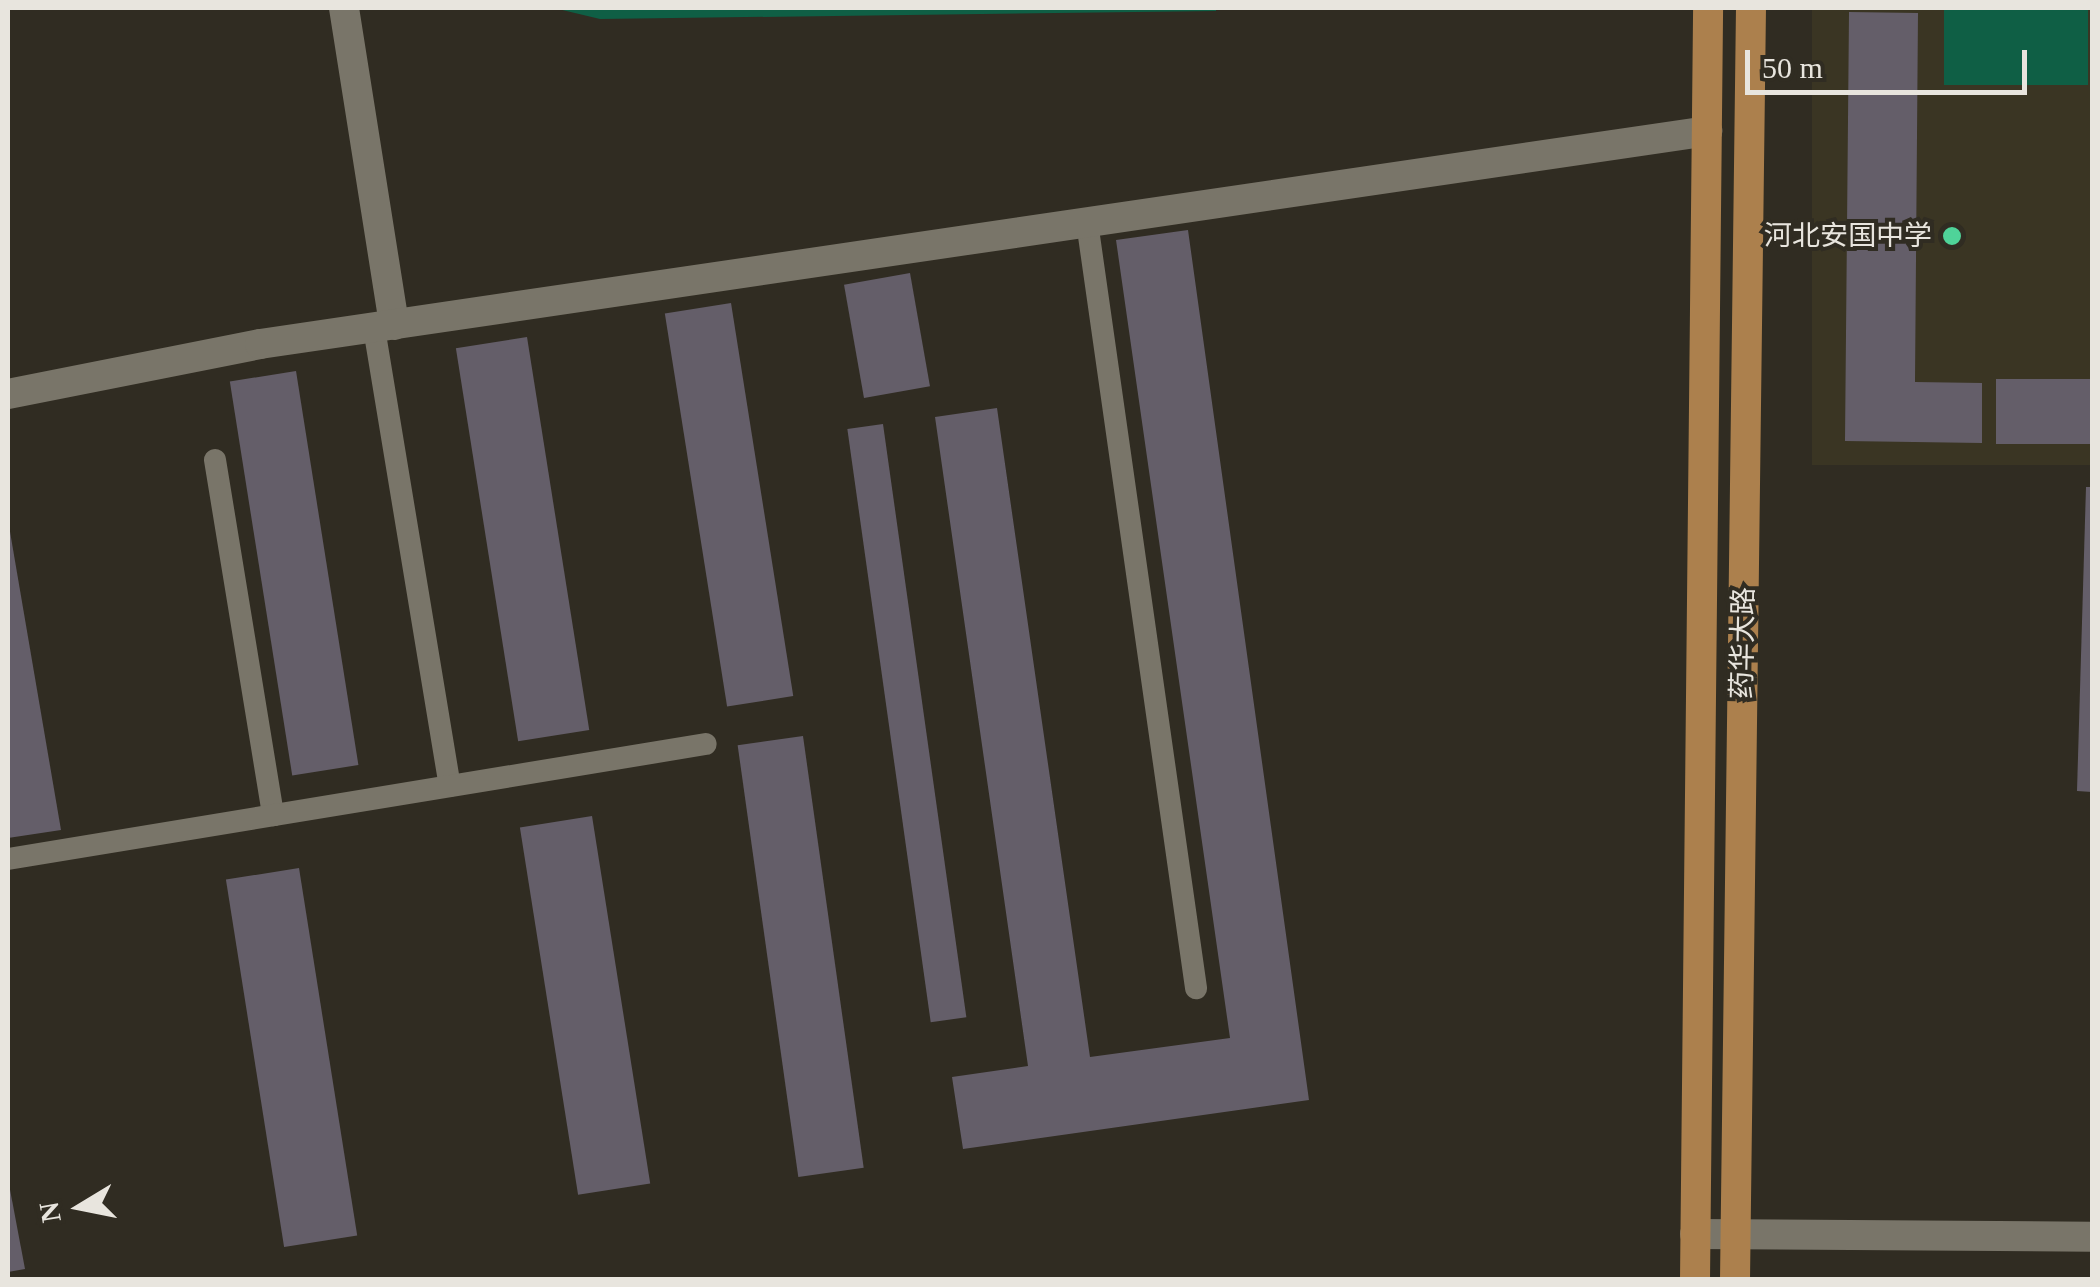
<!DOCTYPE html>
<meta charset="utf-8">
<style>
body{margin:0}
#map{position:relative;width:2100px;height:1287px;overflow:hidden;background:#302c22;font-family:"Times New Roman","Noto Sans SC",serif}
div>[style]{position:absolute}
.built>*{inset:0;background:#3a3523;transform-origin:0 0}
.green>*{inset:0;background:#0f5f45;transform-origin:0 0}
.building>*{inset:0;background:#645e69;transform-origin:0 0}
.lane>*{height:22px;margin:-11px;padding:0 11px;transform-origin:11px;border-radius:11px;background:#797569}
.street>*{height:30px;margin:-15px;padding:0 15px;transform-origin:15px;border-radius:15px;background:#797569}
.secondary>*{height:30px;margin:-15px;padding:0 15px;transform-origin:15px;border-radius:15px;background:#797569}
.primary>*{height:30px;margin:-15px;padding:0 15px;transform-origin:15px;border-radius:15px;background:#ac804d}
.dots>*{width:28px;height:28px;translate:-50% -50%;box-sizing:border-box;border:5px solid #302c22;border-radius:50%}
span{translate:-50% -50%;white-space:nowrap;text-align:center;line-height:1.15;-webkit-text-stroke:8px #302c22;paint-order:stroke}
.poi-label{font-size:28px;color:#e8e5de}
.right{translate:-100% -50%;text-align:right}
.street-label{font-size:28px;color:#e8e5de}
.frame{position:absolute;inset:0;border:10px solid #e8e5de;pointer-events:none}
.north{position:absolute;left:30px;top:1157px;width:100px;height:100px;-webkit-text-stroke:8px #302c22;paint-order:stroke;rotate:260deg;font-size:28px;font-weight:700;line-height:40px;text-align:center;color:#e8e5de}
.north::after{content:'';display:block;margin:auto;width:35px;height:45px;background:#e8e5de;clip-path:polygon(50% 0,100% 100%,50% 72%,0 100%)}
.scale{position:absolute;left:1745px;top:50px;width:282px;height:45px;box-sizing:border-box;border:5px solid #e8e5de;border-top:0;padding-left:12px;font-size:30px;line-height:35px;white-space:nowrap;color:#e8e5de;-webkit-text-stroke:8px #302c22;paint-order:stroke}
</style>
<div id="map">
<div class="built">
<div style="left:1812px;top:8px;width:280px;height:457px"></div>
</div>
<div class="green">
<div style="clip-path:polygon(554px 8px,1216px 8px,1216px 11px,600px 19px)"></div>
<div style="left:1944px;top:8px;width:144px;height:77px"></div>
</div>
<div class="building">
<div style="clip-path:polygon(1849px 12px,1918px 13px,1915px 382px,1982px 383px,1982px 443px,1845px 441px)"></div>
<div style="clip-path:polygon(1188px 230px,1309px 1100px,963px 1149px,952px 1077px,1028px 1066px,935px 417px,997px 408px,1090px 1057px,1230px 1038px,1116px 240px)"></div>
<div style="left:910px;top:273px;width:115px;height:67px;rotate:80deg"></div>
<div style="left:731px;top:303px;width:398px;height:67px;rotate:81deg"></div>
<div style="left:527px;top:337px;width:398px;height:72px;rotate:81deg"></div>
<div style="left:296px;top:371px;width:399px;height:67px;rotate:81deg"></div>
<div style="left:1996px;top:379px;width:96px;height:65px"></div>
<div style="left:883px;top:424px;width:599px;height:36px;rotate:82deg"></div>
<div style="clip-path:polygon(2086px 487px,2092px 487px,2092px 792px,2077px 791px)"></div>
<div style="clip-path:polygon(8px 520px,61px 830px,8px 838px)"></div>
<div style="left:803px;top:736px;width:436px;height:66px;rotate:82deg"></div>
<div style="left:592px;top:816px;width:372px;height:73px;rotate:81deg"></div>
<div style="left:299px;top:868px;width:372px;height:74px;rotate:81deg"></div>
<div style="clip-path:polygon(8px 1179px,25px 1269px,8px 1272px)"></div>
</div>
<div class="lane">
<div style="left:1087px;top:222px;width:774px;rotate:81.9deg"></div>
<div style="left:374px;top:328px;width:464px;rotate:80.6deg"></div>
<div style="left:215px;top:460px;width:360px;rotate:80.7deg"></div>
<div style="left:8px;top:859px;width:707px;rotate:-9.36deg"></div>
</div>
<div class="street">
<div style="left:344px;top:8px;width:321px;rotate:81deg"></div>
</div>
<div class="secondary">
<div style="left:8px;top:394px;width:257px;rotate:-11.2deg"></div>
<div style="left:260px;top:344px;width:1463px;rotate:-8.37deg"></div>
<div style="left:1695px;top:1234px;width:397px;rotate:0.4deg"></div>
</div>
<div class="primary">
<div style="left:1695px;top:1280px;width:1272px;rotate:-89.41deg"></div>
<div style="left:1735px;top:1280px;width:1272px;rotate:-89.28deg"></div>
</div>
<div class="dots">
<div style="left:1952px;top:236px;background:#4fd399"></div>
</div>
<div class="poi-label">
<span class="right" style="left:1932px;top:236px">河北安国中学</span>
</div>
<div class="street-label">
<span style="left:1743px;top:643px;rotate:-89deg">药华大路</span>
</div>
<div class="frame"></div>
<div class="north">N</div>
<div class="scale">50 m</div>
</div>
